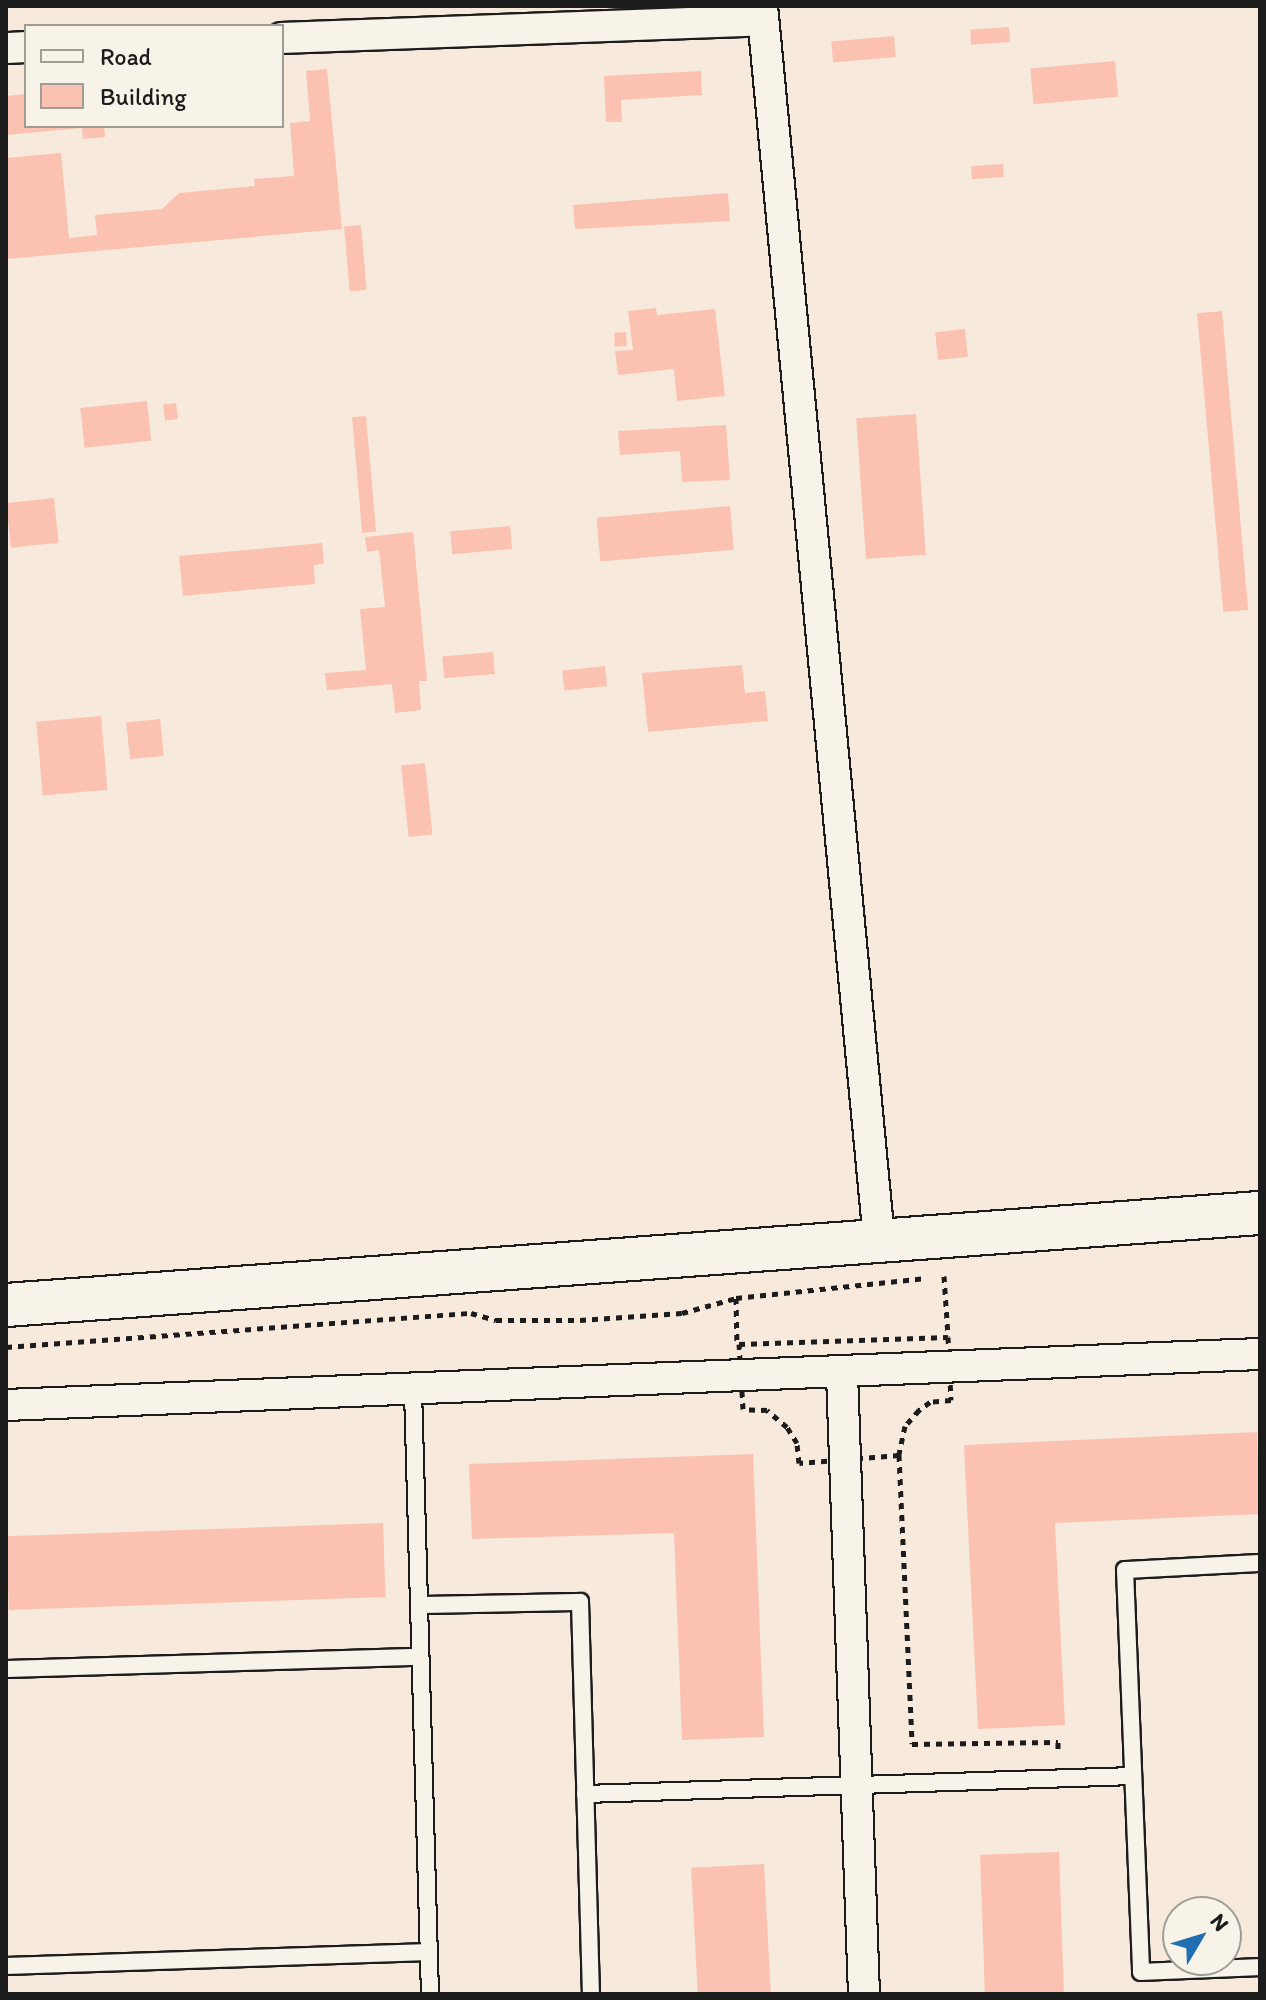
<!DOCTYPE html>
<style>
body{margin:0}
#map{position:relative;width:1266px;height:2000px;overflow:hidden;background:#f8e9dd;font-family:Itim,sans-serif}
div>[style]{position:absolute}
.building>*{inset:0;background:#fbc2b1;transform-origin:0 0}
.path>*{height:5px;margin-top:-2.5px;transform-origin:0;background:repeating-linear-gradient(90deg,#1c1c1c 0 6px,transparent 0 12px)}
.roads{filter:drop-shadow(2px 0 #1c1c1c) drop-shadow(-2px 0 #1c1c1c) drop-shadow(0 2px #1c1c1c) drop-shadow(0 -2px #1c1c1c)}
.lane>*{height:16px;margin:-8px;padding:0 8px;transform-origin:8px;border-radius:8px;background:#f7f3e8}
.street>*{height:30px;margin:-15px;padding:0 15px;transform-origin:15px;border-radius:15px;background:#f7f3e8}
.secondary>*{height:42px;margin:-21px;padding:0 21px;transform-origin:21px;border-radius:21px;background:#f7f3e8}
span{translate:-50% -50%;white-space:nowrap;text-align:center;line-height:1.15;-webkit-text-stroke:6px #f7f3e8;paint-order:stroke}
.frame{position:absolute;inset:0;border:8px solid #1c1c1c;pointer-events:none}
.legend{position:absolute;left:24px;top:24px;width:260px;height:104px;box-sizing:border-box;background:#f7f3e8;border:2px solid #9f9d96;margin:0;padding:10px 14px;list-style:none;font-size:24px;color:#1c1c1c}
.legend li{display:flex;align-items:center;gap:16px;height:40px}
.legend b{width:40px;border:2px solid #9f9d96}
.north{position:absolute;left:1162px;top:1896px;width:80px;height:80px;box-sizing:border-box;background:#f7f3e8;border:2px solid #9f9d96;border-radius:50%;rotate:52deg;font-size:22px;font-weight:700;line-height:32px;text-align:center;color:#1c1c1c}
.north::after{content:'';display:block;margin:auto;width:28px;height:36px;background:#1f6fb2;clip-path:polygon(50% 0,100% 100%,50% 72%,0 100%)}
</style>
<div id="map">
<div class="building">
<div style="left:1009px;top:27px;width:15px;height:39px;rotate:86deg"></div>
<div style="left:894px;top:36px;width:21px;height:63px;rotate:85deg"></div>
<div style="left:1115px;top:61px;width:36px;height:85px;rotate:85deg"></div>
<div style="clip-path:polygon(327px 69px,342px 229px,6px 259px,6px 158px,61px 153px,69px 238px,97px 235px,95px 215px,162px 209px,179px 193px,255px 186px,254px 179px,294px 176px,290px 123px,310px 121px,306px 71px)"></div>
<div style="clip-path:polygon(701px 71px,702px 95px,621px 100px,622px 122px,606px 122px,604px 76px)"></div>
<div style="clip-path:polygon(26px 94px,26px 126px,104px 126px,105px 137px,83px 139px,82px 128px,6px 135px,6px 96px)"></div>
<div style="left:1003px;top:164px;width:13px;height:32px;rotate:86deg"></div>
<div style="clip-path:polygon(728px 193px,730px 221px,575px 229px,573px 205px)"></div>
<div style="left:361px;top:225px;width:65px;height:17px;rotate:85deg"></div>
<div style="clip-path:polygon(656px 308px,657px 315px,715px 309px,725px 396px,677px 401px,674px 369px,618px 375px,615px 351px,633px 350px,628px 311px)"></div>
<div style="left:1222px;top:311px;width:300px;height:25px;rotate:85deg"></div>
<div style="left:965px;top:329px;width:28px;height:30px;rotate:84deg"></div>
<div style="left:626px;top:332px;width:14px;height:12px;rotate:86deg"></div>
<div style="left:147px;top:401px;width:40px;height:67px;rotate:84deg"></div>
<div style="left:176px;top:403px;width:16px;height:13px;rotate:83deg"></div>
<div style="left:916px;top:414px;width:141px;height:60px;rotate:86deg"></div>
<div style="left:366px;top:416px;width:116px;height:14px;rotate:85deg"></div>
<div style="clip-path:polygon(726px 425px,730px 480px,682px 482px,680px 451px,620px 455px,618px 431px)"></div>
<div style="left:54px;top:498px;width:45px;height:48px;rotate:84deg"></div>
<div style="left:730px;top:506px;width:44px;height:134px;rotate:85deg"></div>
<div style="left:510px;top:526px;width:23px;height:60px;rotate:85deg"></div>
<div style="clip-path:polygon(413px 532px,427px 681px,419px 681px,421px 710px,395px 713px,392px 684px,327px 690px,325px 673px,366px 670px,360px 609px,385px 607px,379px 550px,367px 552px,365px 537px)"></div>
<div style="clip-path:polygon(322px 543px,324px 564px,314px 565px,315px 584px,183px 596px,179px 556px)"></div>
<div style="left:493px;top:652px;width:22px;height:51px;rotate:85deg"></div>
<div style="clip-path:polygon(742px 665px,745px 693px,765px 691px,768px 721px,648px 732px,642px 673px)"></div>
<div style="left:605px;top:666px;width:20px;height:43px;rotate:84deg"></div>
<div style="left:101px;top:716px;width:74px;height:65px;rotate:85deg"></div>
<div style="left:160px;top:719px;width:37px;height:34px;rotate:84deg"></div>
<div style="left:425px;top:763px;width:72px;height:24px;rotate:84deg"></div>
<div style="clip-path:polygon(1257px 1432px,1260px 1514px,1055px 1523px,1065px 1725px,978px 1729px,964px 1445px)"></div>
<div style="clip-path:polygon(753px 1454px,764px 1737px,682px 1740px,674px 1533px,472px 1539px,469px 1464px)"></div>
<div style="left:383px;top:1523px;width:74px;height:377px;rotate:88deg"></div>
<div style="left:1059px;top:1852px;width:142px;height:79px;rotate:88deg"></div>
<div style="left:764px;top:1864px;width:130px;height:73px;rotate:87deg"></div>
</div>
<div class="path">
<div style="left:944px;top:1276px;width:60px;rotate:86.2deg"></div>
<div style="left:736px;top:1298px;width:191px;rotate:-6deg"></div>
<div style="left:948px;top:1337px;width:63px;rotate:87.3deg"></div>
<div style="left:951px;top:1400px;width:21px;rotate:175deg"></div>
<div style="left:930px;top:1402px;width:14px;rotate:144deg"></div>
<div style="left:919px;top:1410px;width:21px;rotate:131deg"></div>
<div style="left:905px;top:1426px;width:30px;rotate:102deg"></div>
<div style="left:899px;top:1455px;width:100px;rotate:175.4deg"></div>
<div style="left:799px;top:1463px;width:20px;rotate:-96deg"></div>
<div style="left:797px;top:1443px;width:19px;rotate:-122deg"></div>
<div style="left:787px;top:1427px;width:26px;rotate:-140deg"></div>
<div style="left:767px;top:1410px;width:24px;rotate:-178deg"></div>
<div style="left:743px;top:1409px;width:65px;rotate:-93.5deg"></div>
<div style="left:739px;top:1344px;width:209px;rotate:-1.9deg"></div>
<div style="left:6px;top:1347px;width:466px;rotate:-4.2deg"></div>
<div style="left:471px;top:1313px;width:26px;rotate:16deg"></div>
<div style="left:496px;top:1320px;width:84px"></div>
<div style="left:580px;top:1320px;width:102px;rotate:-3.9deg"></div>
<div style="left:682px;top:1313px;width:56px;rotate:-15.5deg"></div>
<div style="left:736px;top:1298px;width:46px;rotate:88.8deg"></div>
<div style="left:899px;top:1455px;width:289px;rotate:87.4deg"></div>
<div style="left:912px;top:1744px;width:146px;rotate:-0.8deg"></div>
<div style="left:1058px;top:1742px;width:12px;rotate:90deg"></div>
</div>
<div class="roads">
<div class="lane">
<div style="left:413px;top:1390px;width:604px;rotate:88.39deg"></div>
<div style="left:1260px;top:1563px;width:135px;rotate:177deg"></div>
<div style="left:1125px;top:1570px;width:402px;rotate:87.7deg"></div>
<div style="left:1141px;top:1972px;width:119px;rotate:-2.4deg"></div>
<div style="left:419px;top:1605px;width:161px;rotate:-1.1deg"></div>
<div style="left:580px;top:1602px;width:392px;rotate:88.4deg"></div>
<div style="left:6px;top:1669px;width:414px;rotate:-1.7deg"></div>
<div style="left:585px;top:1794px;width:548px;rotate:-1.88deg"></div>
<div style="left:6px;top:1966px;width:423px;rotate:-1.9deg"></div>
</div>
<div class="street">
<div style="left:762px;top:6px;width:1239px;rotate:84.58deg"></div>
<div style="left:282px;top:38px;width:481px;rotate:-2.1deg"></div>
<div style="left:6px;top:48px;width:20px;rotate:-3deg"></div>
<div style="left:842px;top:1374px;width:620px;rotate:87.97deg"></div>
<div style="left:6px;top:1405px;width:1255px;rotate:-2.33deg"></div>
</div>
<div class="secondary">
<div style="left:6px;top:1305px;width:1257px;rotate:-4.2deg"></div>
</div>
</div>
<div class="frame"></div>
<ul class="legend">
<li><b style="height:10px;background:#f7f3e8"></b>Road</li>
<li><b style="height:22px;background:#fbc2b1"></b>Building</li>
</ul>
<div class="north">N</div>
</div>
